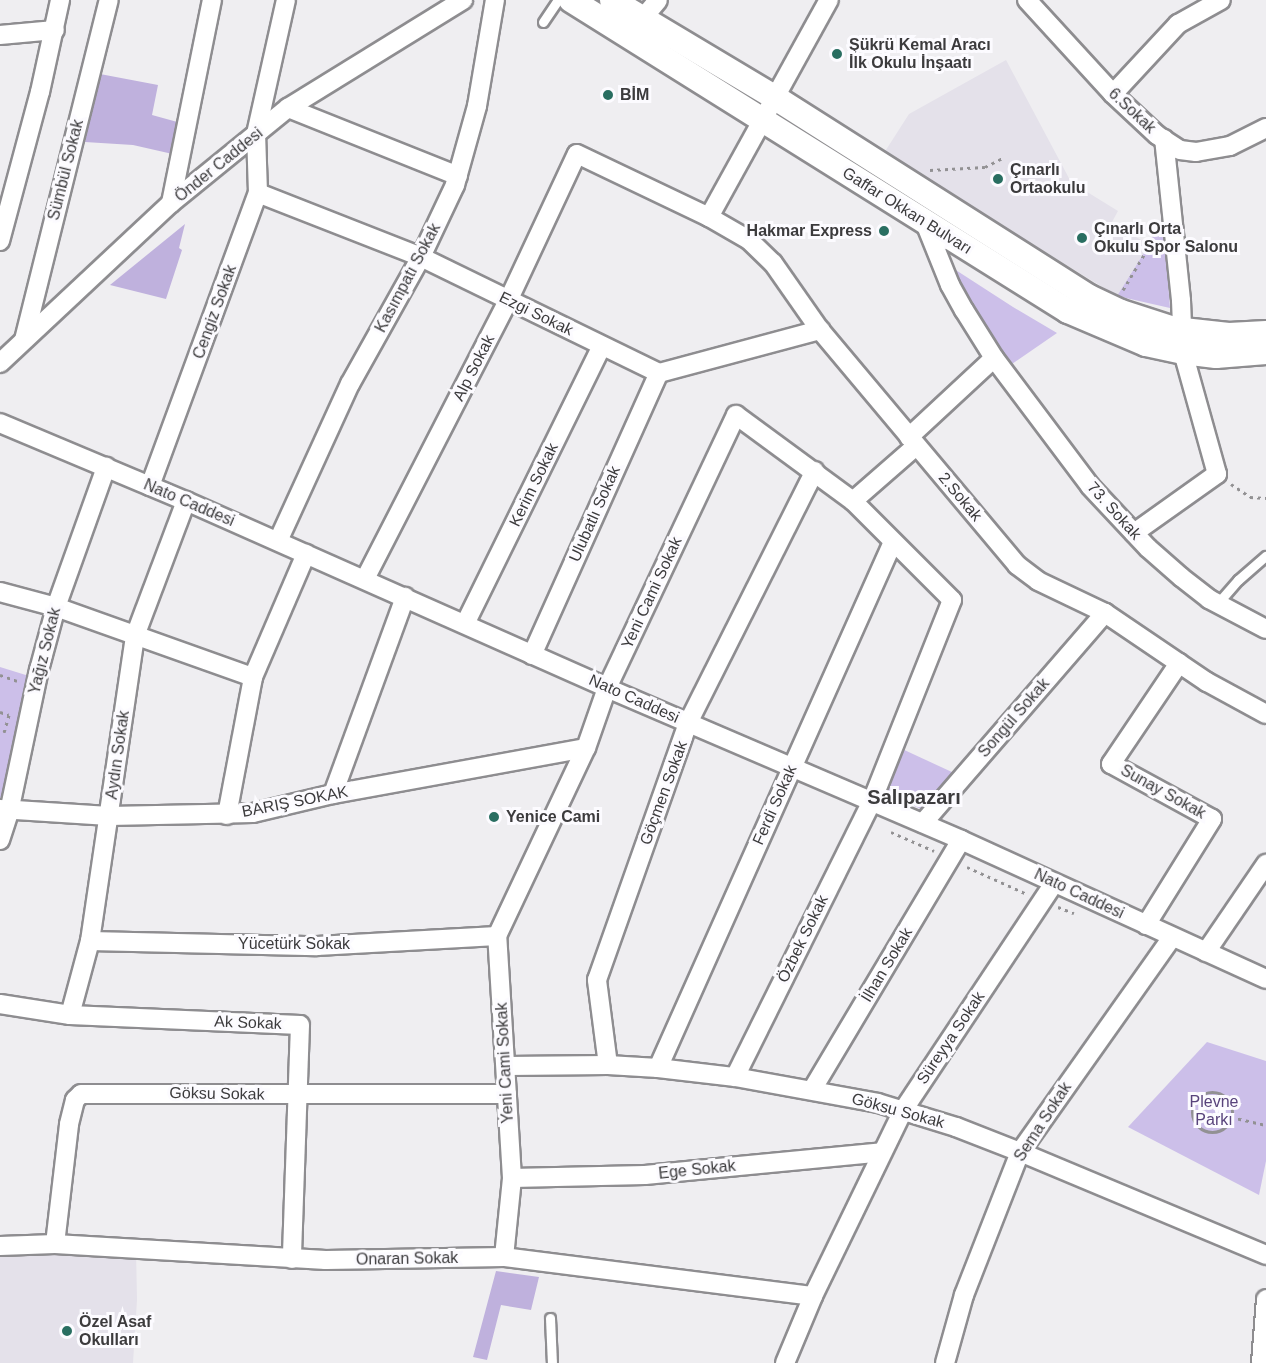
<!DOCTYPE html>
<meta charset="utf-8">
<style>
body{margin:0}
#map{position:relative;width:1266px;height:1363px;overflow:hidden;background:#efeef1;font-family:Helvetica,sans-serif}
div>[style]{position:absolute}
.built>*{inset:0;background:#e4e1ea}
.green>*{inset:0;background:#ccbfe9}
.forest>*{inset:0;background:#bfb1dd}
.path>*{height:3px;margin-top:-1.5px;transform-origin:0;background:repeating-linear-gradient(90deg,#929193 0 3px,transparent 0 7.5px)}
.path>.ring{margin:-1.5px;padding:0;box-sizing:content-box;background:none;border:3px solid #929193;border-radius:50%}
.roads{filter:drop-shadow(2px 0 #8e8d90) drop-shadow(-2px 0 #8e8d90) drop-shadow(0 2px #8e8d90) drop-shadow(0 -2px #8e8d90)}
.lane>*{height:9px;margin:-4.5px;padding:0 4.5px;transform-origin:4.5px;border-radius:4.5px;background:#fff}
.street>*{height:18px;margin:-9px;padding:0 9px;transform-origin:9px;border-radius:9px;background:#fff}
.secondary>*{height:24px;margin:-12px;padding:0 12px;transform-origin:12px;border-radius:12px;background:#fff}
.dots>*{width:16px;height:16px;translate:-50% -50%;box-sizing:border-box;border:3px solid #fcfbff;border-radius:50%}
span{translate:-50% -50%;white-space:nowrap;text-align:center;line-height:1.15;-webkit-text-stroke:6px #fcfbff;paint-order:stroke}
.poi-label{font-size:16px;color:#3c3b3d;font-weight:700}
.left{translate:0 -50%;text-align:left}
.right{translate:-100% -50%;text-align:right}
.street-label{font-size:16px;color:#3c3b3d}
.park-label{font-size:16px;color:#58437b}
.quarter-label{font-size:20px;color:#3c3b3d;font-weight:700}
</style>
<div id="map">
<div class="built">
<div style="clip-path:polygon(1006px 60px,1071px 182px,1118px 211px,1112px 222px,1149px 245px,1117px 296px,884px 153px,909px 114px)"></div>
<div style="clip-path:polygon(0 1246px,136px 1248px,137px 1300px,133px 1363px,0 1363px)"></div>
</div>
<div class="green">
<div style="clip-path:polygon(1164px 228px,1170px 308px,1117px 296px,1149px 245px,1150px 238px)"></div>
<div style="clip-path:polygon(948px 265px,1013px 307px,1057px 333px,1012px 364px,988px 335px)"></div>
<div style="clip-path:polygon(0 667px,29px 676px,3px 798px,0 797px)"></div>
<div style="clip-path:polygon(900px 748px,954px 773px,926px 811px,881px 792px)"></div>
<div style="clip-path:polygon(1207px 1042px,1266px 1061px,1266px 1161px,1259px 1195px,1128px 1127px)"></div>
</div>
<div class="forest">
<div style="clip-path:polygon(100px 74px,158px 85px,152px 115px,181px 123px,177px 155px,133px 145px,85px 142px)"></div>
<div style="clip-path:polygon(185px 224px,179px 248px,182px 250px,166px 299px,110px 285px)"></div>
<div style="clip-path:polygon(496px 1271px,539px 1277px,531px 1310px,501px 1305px,487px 1360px,473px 1357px)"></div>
</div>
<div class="path">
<div style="left:930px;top:170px;width:55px;rotate:-3.1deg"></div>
<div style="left:985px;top:167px;width:22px;rotate:-27deg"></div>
<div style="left:1123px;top:290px;width:55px;rotate:-59.2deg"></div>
<div style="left:1151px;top:243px;width:7px;rotate:-34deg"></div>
<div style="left:1231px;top:484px;width:23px;rotate:34deg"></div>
<div style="left:1250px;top:497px;width:16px;rotate:4deg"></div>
<div style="left:0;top:675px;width:18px;rotate:19deg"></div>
<div style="left:0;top:712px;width:9px;rotate:18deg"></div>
<div style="left:9px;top:715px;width:18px;rotate:106deg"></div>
<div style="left:891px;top:832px;width:47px;rotate:23.8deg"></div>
<div style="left:967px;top:867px;width:66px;rotate:24.2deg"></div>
<div style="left:1058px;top:907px;width:17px;rotate:21deg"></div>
<div class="ring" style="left:1192px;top:1092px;width:37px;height:37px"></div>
<div style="left:1231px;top:1117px;width:36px;rotate:13deg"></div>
</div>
<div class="roads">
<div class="lane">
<div style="left:543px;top:22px;width:27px;rotate:-56deg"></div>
<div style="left:1217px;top:604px;width:32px;rotate:-49deg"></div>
<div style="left:1238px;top:580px;width:37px;rotate:-41deg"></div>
<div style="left:550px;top:1318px;width:45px;rotate:87.5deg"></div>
</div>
<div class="street">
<div style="left:1027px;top:0;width:127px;rotate:47.5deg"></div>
<div style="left:1113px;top:94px;width:60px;rotate:43deg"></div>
<div style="left:1157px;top:135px;width:27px;rotate:33deg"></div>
<div style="left:1180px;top:150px;width:16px;rotate:7deg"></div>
<div style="left:1196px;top:152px;width:35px;rotate:-10deg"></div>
<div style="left:1230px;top:146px;width:40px;rotate:-26.6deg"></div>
<div style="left:643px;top:18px;width:23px;rotate:-50deg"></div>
<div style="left:0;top:35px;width:55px;rotate:-5.2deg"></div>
<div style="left:1113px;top:94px;width:96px;rotate:-47.1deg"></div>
<div style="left:1178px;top:24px;width:49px;rotate:-29.2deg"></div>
<div style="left:288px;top:108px;width:183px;rotate:21.8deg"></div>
<div style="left:258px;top:193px;width:175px;rotate:21.4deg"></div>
<div style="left:421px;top:257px;width:265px;rotate:26deg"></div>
<div style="left:659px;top:373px;width:167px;rotate:-15deg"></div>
<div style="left:171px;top:203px;width:207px;rotate:-78.6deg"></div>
<div style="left:709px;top:217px;width:248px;rotate:-61.1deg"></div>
<div style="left:925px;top:223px;width:67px;rotate:68deg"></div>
<div style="left:950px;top:285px;width:29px;rotate:61deg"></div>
<div style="left:964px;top:310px;width:57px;rotate:58deg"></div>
<div style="left:994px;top:358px;width:160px;rotate:53.1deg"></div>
<div style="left:1090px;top:486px;width:85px;rotate:46.9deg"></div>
<div style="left:1148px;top:548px;width:44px;rotate:41.3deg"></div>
<div style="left:1181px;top:577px;width:36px;rotate:38deg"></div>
<div style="left:1209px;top:599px;width:64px;rotate:27.8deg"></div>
<div style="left:0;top:241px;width:154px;rotate:-75deg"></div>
<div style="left:40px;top:92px;width:94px;rotate:-77.7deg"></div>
<div style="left:24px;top:340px;width:350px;rotate:-76deg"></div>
<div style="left:0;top:363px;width:234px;rotate:-43.1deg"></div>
<div style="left:171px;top:203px;width:151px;rotate:-39.1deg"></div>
<div style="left:288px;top:108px;width:206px;rotate:-31.7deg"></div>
<div style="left:0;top:423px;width:202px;rotate:22.8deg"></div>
<div style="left:186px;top:501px;width:461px;rotate:23.9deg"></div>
<div style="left:607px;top:688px;width:385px;rotate:23.2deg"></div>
<div style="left:961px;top:840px;width:335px;rotate:24.5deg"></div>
<div style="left:909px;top:437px;width:116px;rotate:-42.9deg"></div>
<div style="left:150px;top:486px;width:312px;rotate:-69.8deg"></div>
<div style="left:258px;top:193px;width:59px;rotate:-91.9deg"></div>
<div style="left:256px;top:134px;width:137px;rotate:-77.4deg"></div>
<div style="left:853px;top:501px;width:84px;rotate:-41.1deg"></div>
<div style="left:1134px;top:533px;width:102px;rotate:-35.4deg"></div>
<div style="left:1217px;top:474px;width:127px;rotate:-105.6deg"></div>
<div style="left:1183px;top:352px;width:52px;rotate:-92.2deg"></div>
<div style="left:1181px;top:300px;width:162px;rotate:-96deg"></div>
<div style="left:278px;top:541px;width:173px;rotate:-65.4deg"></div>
<div style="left:350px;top:384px;width:145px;rotate:-60.8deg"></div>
<div style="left:421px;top:257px;width:80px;rotate:-64.7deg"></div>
<div style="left:455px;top:185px;width:82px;rotate:-74.4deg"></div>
<div style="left:477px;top:106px;width:108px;rotate:-80.4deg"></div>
<div style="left:365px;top:579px;width:313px;rotate:-62.8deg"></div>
<div style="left:508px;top:301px;width:162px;rotate:-64.9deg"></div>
<div style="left:577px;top:154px;width:146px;rotate:25.5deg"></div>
<div style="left:709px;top:217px;width:46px;rotate:29.9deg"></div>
<div style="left:749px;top:240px;width:33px;rotate:44deg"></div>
<div style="left:773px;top:263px;width:82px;rotate:55deg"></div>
<div style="left:820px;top:330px;width:307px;rotate:50deg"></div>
<div style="left:1017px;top:565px;width:26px;rotate:37deg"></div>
<div style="left:1038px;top:581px;width:74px;rotate:25.5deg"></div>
<div style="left:1105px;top:613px;width:123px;rotate:34.1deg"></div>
<div style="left:1207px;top:682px;width:67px;rotate:28.5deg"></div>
<div style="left:0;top:592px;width:58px;rotate:15deg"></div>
<div style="left:56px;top:607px;width:209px;rotate:19.6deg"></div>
<div style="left:465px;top:624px;width:310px;rotate:-63.8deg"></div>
<div style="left:532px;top:655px;width:309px;rotate:-65.8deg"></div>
<div style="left:333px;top:794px;width:210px;rotate:-69.9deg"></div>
<div style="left:0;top:809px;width:109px;rotate:3.7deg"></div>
<div style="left:109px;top:816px;width:144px;rotate:-1.2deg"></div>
<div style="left:253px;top:813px;width:82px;rotate:-13.4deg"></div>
<div style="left:333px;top:794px;width:257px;rotate:-10.3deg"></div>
<div style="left:227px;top:815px;width:140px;rotate:-79.3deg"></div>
<div style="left:253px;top:677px;width:134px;rotate:-66.7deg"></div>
<div style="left:923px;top:823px;width:278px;rotate:-49.1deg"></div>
<div style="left:0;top:840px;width:29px;rotate:-72deg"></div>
<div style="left:9px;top:812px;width:145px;rotate:-78.1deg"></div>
<div style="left:39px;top:670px;width:65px;rotate:-74.9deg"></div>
<div style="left:56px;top:607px;width:149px;rotate:-70.3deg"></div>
<div style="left:1146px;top:925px;width:125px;rotate:-58.1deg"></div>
<div style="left:1212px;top:819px;width:115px;rotate:-151.4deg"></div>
<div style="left:1111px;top:764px;width:122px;rotate:-56deg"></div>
<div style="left:90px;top:941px;width:227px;rotate:1.3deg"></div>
<div style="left:317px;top:946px;width:180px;rotate:-3.2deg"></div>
<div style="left:1206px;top:952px;width:107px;rotate:-55.7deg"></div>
<div style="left:0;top:1004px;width:71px;rotate:8.9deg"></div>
<div style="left:70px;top:1015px;width:230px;rotate:2.5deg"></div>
<div style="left:300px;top:1025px;width:234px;rotate:92deg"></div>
<div style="left:70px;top:1015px;width:77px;rotate:-74.9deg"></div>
<div style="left:90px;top:941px;width:308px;rotate:-81.6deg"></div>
<div style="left:135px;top:636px;width:144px;rotate:-69.3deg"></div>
<div style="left:608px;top:1065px;width:86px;rotate:-97.4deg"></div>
<div style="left:597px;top:980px;width:273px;rotate:-70.5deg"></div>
<div style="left:688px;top:723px;width:282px;rotate:-63.3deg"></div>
<div style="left:507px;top:1066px;width:101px;rotate:-0.6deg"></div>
<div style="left:608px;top:1065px;width:50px;rotate:3.4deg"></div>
<div style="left:658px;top:1068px;width:78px;rotate:6.7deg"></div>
<div style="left:735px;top:1077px;width:145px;rotate:10.3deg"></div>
<div style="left:878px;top:1103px;width:82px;rotate:17.1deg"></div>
<div style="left:956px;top:1127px;width:69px;rotate:21.3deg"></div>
<div style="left:1020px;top:1152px;width:267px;rotate:22.7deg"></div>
<div style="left:658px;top:1068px;width:576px;rotate:-65.93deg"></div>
<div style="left:812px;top:1090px;width:291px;rotate:-59.2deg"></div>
<div style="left:512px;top:1178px;width:133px;rotate:-1.3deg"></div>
<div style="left:645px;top:1175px;width:238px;rotate:-5.5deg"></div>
<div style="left:55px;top:1244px;width:121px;rotate:-83.3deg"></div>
<div style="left:69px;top:1124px;width:25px;rotate:-76deg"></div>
<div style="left:75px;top:1100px;width:8px;rotate:-45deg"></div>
<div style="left:81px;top:1094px;width:426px"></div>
<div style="left:0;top:1246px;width:55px;rotate:-2.1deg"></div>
<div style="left:55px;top:1244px;width:271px;rotate:3.4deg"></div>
<div style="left:326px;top:1260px;width:178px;rotate:-1deg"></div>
<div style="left:504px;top:1257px;width:311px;rotate:7.2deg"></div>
<div style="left:504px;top:1257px;width:79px;rotate:-84.2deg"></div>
<div style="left:512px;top:1178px;width:242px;rotate:-93.5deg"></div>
<div style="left:497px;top:936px;width:208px;rotate:-64.7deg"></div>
<div style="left:586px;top:748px;width:64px;rotate:-70.7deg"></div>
<div style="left:607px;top:688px;width:302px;rotate:-64.7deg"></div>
<div style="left:736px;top:415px;width:145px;rotate:36.3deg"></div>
<div style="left:853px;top:501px;width:140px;rotate:45deg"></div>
<div style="left:952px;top:600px;width:216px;rotate:111.7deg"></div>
<div style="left:872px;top:801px;width:308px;rotate:116.4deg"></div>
<div style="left:785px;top:1363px;width:73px;rotate:-67.3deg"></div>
<div style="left:813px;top:1296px;width:208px;rotate:-64.1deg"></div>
<div style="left:904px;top:1109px;width:271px;rotate:-56.4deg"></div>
<div style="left:945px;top:1363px;width:71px;rotate:-74.4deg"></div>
<div style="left:964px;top:1295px;width:154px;rotate:-68.6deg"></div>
<div style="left:1020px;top:1152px;width:263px;rotate:-54.7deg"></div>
<div style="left:1261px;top:1363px;width:64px;rotate:-85.5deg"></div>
</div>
<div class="secondary">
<div style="left:571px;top:0;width:586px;rotate:32.04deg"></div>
<div style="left:1068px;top:311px;width:85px;rotate:22.9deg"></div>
<div style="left:1146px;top:344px;width:38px;rotate:12deg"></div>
<div style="left:1183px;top:352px;width:33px;rotate:7deg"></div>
<div style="left:1216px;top:356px;width:50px;rotate:-4.6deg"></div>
<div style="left:612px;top:0;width:189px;rotate:30.9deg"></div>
<div style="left:774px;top:97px;width:373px;rotate:32.4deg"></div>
<div style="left:1089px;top:297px;width:35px;rotate:25deg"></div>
<div style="left:1121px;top:312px;width:56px;rotate:17.8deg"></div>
<div style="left:1174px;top:329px;width:55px;rotate:6.2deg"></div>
<div style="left:1229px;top:335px;width:37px;rotate:-3deg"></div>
</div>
</div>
<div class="dots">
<div style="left:837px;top:54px;background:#296e61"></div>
<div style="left:608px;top:95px;background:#296e61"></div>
<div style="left:998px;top:179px;background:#296e61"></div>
<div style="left:884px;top:231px;background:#296e61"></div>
<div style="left:1082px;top:238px;background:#296e61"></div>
<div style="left:494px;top:817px;background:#296e61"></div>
<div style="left:67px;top:1331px;background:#296e61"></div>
</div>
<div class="poi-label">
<span class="left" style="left:849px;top:54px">Şükrü Kemal Aracı<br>İlk Okulu İnşaatı</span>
<span class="left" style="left:620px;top:95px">BİM</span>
<span class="left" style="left:1010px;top:179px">Çınarlı<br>Ortaokulu</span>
<span class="left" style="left:1094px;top:238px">Çınarlı Orta<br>Okulu Spor Salonu</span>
<span class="right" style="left:872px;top:231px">Hakmar Express</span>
<span class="left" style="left:506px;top:817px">Yenice Cami</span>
<span class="left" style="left:79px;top:1331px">Özel Asaf<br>Okulları</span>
</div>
<div class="street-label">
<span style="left:1132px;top:111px;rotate:43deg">6.Sokak</span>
<span style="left:219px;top:165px;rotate:-39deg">Önder Caddesi</span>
<span style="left:66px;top:170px;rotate:-76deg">Sümbül Sokak</span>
<span style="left:907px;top:211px;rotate:32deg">Gaffar Okkan Bulvarı</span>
<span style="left:408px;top:278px;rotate:-62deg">Kasımpatı Sokak</span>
<span style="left:215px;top:312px;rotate:-70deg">Cengiz Sokak</span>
<span style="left:536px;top:314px;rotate:26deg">Ezgi Sokak</span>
<span style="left:474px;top:368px;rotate:-63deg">Alp Sokak</span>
<span style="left:534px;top:485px;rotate:-64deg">Kerim Sokak</span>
<span style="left:960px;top:497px;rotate:50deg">2.Sokak</span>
<span style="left:189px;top:503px;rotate:23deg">Nato Caddesi</span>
<span style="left:1114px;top:511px;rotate:48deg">73. Sokak</span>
<span style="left:595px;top:514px;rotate:-66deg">Ulubatlı Sokak</span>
<span style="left:652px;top:593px;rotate:-65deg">Yeni Cami Sokak</span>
<span style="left:45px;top:651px;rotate:-76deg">Yağız Sokak</span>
<span style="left:634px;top:699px;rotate:24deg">Nato Caddesi</span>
<span style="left:1014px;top:718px;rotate:-49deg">Songül Sokak</span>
<span style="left:118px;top:755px;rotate:-82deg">Aydın Sokak</span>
<span style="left:1163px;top:792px;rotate:29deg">Sunay Sokak</span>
<span style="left:664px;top:793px;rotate:-70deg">Göçmen Sokak</span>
<span style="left:295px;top:802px;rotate:-11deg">BARIŞ SOKAK</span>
<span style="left:775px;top:805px;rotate:-66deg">Ferdi Sokak</span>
<span style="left:1079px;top:894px;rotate:25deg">Nato Caddesi</span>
<span style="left:803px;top:939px;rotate:-64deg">Özbek Sokak</span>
<span style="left:294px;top:944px">Yücetürk Sokak</span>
<span style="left:887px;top:965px;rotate:-59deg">İlhan Sokak</span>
<span style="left:248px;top:1023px;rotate:2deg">Ak Sokak</span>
<span style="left:951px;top:1038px;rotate:-56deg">Süreyya Sokak</span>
<span style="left:505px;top:1063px;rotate:-93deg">Yeni Cami Sokak</span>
<span style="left:217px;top:1094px;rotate:1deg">Göksu Sokak</span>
<span style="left:898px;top:1111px;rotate:15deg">Göksu Sokak</span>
<span style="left:1043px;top:1122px;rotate:-57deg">Sema Sokak</span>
<span style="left:697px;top:1170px;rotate:-6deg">Ege Sokak</span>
<span style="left:407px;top:1259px;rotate:-1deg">Onaran Sokak</span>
</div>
<div class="park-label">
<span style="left:1214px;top:1111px">Plevne<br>Parkı</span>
</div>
<div class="quarter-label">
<span style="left:914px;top:797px">Salıpazarı</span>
</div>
</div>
